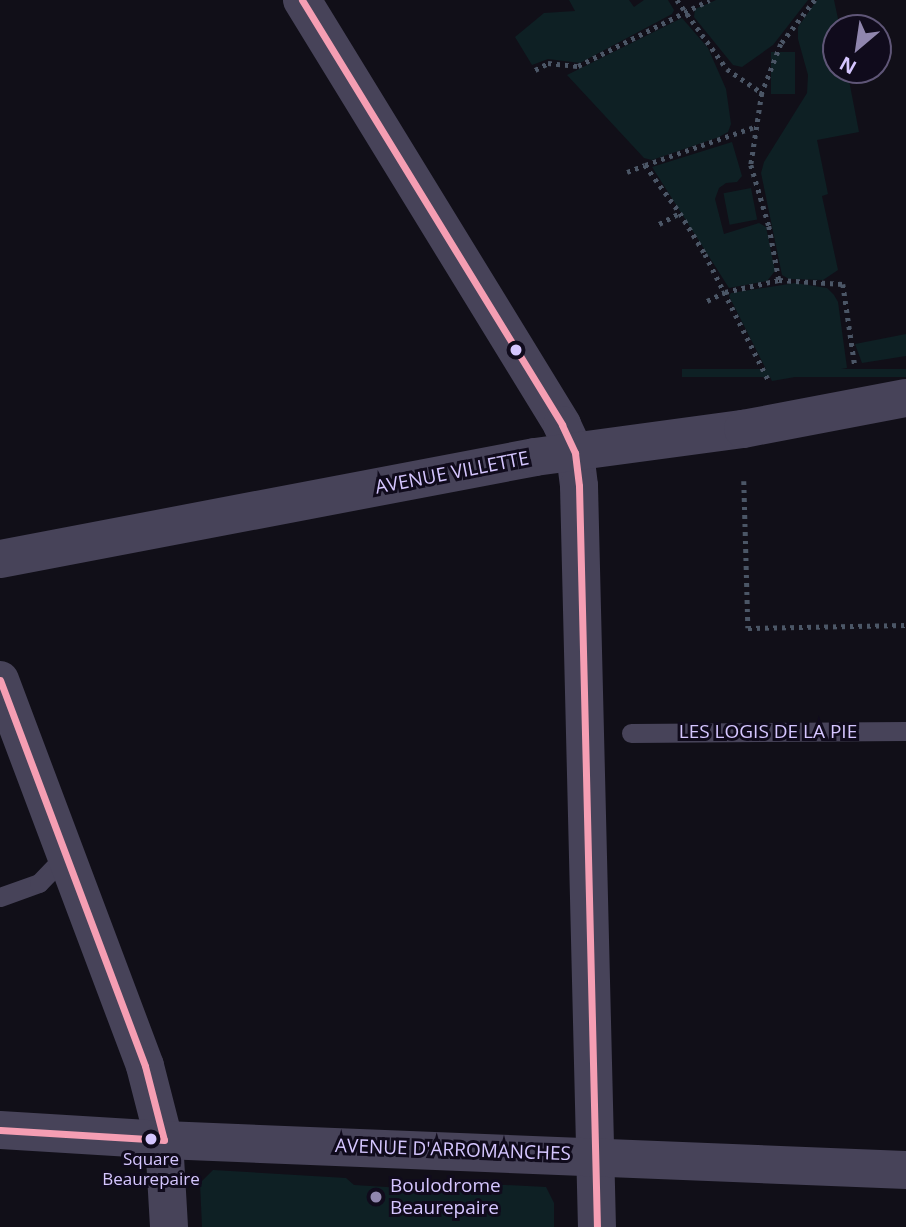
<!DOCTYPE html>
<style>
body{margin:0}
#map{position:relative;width:906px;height:1227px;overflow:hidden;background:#110f18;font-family:"Open Sans",sans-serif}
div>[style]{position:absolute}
.green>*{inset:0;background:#0e2024;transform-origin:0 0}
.path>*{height:4.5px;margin-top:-2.25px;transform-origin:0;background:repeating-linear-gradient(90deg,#4b5666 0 3.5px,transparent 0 8.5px)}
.service>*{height:19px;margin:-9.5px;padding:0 9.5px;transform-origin:9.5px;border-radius:9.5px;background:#474359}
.minor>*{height:38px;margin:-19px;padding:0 19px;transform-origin:19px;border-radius:19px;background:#474359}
.bus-1>*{height:7px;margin:-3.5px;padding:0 3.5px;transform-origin:3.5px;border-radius:3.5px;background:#f59eb3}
.dots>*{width:19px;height:19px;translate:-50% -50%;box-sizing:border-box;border:4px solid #100b1c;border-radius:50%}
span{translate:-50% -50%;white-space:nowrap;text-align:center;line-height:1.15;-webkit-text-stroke:6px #100b1c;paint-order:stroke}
.bus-label{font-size:17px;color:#d5c6ff}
.street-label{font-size:19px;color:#d5c6ff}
.poi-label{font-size:19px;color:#d5c6ff}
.left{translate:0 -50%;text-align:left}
.north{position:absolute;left:822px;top:14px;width:70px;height:70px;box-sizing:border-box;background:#100b1c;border:2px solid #5f5677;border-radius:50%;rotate:209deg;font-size:19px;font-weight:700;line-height:28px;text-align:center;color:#d5c6ff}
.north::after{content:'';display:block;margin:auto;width:24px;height:32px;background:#9086ae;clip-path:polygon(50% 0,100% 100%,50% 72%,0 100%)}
</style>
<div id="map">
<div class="green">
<div style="clip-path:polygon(569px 0,629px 0,634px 7px,644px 0,668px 0,674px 10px,672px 14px,580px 63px,548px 59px,532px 65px,515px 37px,544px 13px,575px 11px)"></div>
<div style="clip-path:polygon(716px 0,808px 0,773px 45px,742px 67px,733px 65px,694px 17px,695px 9px)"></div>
<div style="clip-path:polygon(817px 0,834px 0,840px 28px,836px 28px,836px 70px,847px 70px,859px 132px,817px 140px,828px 194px,822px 196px,838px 270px,823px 280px,789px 279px,782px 275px,761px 173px,764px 162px,807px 93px,808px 75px,798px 39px,798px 27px)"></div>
<div style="clip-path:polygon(682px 18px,708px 48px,726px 89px,731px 124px,728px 132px,719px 137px,652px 160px,644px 158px,567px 75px)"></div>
<div style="left:771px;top:52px;width:24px;height:42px"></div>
<div style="clip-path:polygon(732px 142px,742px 176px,737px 182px,726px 183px,719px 188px,715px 199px,724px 234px,759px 223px,766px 227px,775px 271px,767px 281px,729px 288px,652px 167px)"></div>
<div style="left:751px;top:188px;width:32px;height:28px;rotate:79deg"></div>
<div style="clip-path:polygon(795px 283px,827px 288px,834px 295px,838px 302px,847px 368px,772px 381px,729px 296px,731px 293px)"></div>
<div style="clip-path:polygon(906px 334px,906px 356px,862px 363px,855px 344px)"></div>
<div style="left:906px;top:369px;width:8px;height:224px;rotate:90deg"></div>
<div style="clip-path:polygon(213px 1170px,346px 1178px,354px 1185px,435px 1190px,445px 1182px,546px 1187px,554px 1203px,554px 1227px,202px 1227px,200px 1183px)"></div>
</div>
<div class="path">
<div style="left:677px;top:0;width:85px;rotate:54.1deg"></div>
<div style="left:727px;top:69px;width:42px;rotate:34.4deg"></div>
<div style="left:815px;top:0;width:56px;rotate:127.7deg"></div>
<div style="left:781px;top:44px;width:53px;rotate:111.2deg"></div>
<div style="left:762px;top:93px;width:73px;rotate:98.7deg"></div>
<div style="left:751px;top:165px;width:64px;rotate:73.6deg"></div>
<div style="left:769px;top:226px;width:55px;rotate:79.5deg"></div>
<div style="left:779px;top:280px;width:64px;rotate:3.6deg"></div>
<div style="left:843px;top:284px;width:83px;rotate:81.7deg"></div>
<div style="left:535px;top:70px;width:15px;rotate:-28deg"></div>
<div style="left:548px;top:63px;width:30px;rotate:6deg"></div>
<div style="left:578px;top:66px;width:147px;rotate:-26.7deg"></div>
<div style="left:645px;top:165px;width:119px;rotate:-19.2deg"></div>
<div style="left:627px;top:172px;width:19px;rotate:-21deg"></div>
<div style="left:645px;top:165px;width:59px;rotate:53.9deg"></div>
<div style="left:659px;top:224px;width:24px;rotate:-28deg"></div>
<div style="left:680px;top:213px;width:48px;rotate:58.6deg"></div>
<div style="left:705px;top:254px;width:142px;rotate:63.3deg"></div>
<div style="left:707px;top:301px;width:20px;rotate:-27deg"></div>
<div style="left:725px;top:292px;width:55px;rotate:-12.5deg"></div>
<div style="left:744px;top:481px;width:147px;rotate:88.4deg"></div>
<div style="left:748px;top:628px;width:158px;rotate:-1.1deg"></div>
</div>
<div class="service">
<div style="left:631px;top:733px;width:275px;rotate:-0.4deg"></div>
<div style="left:0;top:897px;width:41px;rotate:-19.7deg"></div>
<div style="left:39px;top:883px;width:39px;rotate:-46deg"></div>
</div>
<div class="minor">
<div style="left:302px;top:0;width:498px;rotate:58.5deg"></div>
<div style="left:562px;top:425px;width:31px;rotate:65deg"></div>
<div style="left:575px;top:453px;width:33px;rotate:83deg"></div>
<div style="left:579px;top:486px;width:741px;rotate:88.61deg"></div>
<div style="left:0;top:559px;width:545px;rotate:-10.79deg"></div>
<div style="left:535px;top:457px;width:210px;rotate:-7.7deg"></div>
<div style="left:743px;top:429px;width:166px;rotate:-10.8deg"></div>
<div style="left:0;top:680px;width:412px;rotate:69.4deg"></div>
<div style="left:145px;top:1066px;width:76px;rotate:75.6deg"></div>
<div style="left:164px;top:1140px;width:87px;rotate:86.7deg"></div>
<div style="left:0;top:1130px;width:164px;rotate:3.5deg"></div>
<div style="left:164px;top:1140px;width:743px;rotate:2.32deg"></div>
</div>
<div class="bus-1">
<div style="left:302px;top:0;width:498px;rotate:58.5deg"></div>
<div style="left:562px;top:425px;width:31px;rotate:65deg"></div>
<div style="left:575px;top:453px;width:33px;rotate:83deg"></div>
<div style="left:579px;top:486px;width:741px;rotate:88.61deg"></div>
<div style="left:0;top:680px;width:412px;rotate:69.4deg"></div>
<div style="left:145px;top:1066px;width:76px;rotate:75.6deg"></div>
<div style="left:164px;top:1140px;width:164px;rotate:-176.5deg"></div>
</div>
<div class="dots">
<div style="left:516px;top:350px;background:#d5c6ff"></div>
<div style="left:151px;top:1139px;background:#d5c6ff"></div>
<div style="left:376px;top:1197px;background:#9086ae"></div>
</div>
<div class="bus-label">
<span style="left:151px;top:1169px">Square<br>Beaurepaire</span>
</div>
<div class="street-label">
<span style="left:452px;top:473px;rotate:-11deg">AVENUE VILLETTE</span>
<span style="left:768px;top:732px">LES LOGIS DE LA PIE</span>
<span style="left:453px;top:1150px;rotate:2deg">AVENUE D'ARROMANCHES</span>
</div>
<div class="poi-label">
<span class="left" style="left:390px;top:1197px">Boulodrome<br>Beaurepaire</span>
</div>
<div class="north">N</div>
</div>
